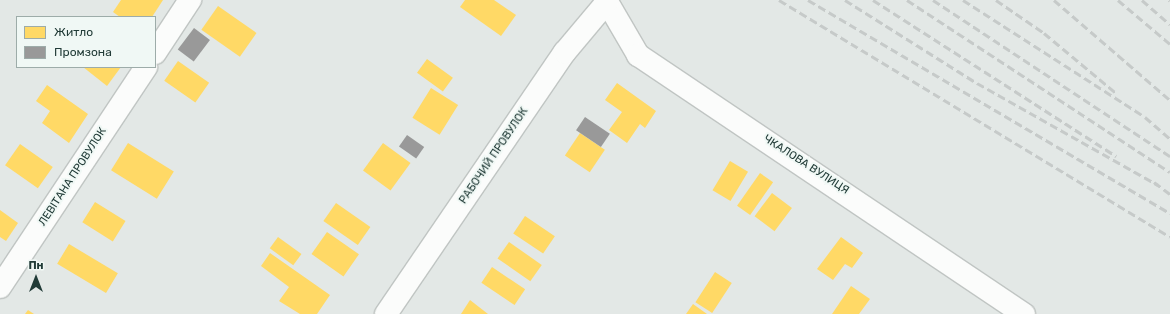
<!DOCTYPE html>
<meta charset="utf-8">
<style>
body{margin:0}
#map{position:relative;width:1170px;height:314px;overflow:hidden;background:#e3e8e6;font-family:Rubik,sans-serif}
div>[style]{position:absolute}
.homes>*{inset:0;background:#ffd966;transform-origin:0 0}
.industry>*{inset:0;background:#999;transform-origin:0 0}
.roads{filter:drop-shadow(1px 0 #c0c5c3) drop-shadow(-1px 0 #c0c5c3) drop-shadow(0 1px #c0c5c3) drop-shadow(0 -1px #c0c5c3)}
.minor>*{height:22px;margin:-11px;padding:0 11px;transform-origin:11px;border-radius:11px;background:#fbfcfb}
.rail>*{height:3px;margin-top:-1.5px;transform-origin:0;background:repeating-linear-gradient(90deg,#c6cac9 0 8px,transparent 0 12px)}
span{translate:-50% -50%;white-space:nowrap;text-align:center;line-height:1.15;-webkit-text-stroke:4px #f0f8f5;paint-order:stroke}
.street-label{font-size:11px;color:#213b37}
.legend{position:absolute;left:16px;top:16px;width:140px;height:52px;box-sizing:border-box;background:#f0f8f5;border:1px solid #9daca9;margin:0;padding:5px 7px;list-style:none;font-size:12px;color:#213b37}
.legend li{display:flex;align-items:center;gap:8px;height:20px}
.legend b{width:20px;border:1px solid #9daca9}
.north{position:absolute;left:16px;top:258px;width:40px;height:40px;-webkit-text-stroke:3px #f0f8f5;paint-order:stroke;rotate:0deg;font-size:11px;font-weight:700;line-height:16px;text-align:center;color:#213b37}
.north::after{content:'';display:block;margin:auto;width:14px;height:18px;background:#213b37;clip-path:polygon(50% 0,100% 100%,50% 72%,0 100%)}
</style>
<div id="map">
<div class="homes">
<div style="clip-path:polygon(121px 0,163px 0,152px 17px,120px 17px,113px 12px)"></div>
<div style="clip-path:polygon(465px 0,494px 0,516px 15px,501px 36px,460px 7px)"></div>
<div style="left:218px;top:6px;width:47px;height:29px;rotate:35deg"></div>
<div style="left:427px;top:59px;width:32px;height:17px;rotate:36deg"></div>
<div style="left:178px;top:61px;width:38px;height:24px;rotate:35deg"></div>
<div style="clip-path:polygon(83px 67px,121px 67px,107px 86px)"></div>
<div style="clip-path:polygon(617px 83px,656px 111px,645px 128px,640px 124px,627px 143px,609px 130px,622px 112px,605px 100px)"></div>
<div style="clip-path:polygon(47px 85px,88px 114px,69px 143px,42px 123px,50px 111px,36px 101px)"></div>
<div style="left:431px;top:88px;width:32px;height:35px;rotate:32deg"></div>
<div style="left:580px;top:133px;width:30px;height:27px;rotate:34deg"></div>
<div style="left:128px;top:143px;width:54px;height:32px;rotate:32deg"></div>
<div style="left:383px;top:143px;width:34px;height:34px;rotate:36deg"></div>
<div style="left:20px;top:144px;width:40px;height:26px;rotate:35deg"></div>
<div style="left:730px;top:161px;width:21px;height:34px;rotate:31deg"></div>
<div style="left:760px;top:173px;width:16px;height:40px;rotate:35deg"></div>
<div style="left:772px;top:193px;width:25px;height:29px;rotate:37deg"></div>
<div style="left:95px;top:202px;width:36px;height:24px;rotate:32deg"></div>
<div style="left:336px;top:203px;width:42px;height:22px;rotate:35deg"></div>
<div style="clip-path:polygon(0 210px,18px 223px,6px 241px,0 237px)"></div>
<div style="left:525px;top:216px;width:36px;height:21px;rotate:34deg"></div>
<div style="left:327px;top:232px;width:39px;height:27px;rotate:35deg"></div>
<div style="left:278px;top:237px;width:29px;height:14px;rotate:36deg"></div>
<div style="clip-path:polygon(841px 237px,863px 253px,852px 268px,845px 264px,833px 280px,817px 269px)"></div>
<div style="left:509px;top:242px;width:40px;height:20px;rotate:35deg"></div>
<div style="left:69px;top:244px;width:57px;height:23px;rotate:31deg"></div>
<div style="clip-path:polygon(270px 253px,330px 295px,317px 314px,300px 314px,279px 301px,289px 287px,261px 266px)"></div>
<div style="left:492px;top:267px;width:40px;height:19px;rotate:34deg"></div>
<div style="left:715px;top:272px;width:20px;height:36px;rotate:33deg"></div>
<div style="clip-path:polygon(851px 286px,870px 299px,859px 314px,832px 314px)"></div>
<div style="clip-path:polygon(470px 300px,488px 314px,461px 314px)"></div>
<div style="clip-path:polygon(693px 304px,707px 314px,686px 314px)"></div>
<div style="clip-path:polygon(28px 310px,34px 314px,25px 314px)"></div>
</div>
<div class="industry">
<div style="left:194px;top:28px;width:20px;height:27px;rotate:37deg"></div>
<div style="left:585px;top:117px;width:30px;height:16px;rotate:34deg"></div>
<div style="left:407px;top:135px;width:21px;height:14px;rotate:35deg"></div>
</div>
<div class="roads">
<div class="minor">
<div style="left:606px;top:0;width:64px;rotate:59.8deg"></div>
<div style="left:638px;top:55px;width:465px;rotate:33.9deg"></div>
<div style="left:155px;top:53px;width:64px;rotate:-56.6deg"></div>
<div style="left:0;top:287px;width:264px;rotate:-56.4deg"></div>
<div style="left:386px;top:314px;width:317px;rotate:-55.7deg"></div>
<div style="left:565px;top:52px;width:65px;rotate:-50deg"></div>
</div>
</div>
<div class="rail">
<div style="left:779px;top:0;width:457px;rotate:31.2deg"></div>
<div style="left:808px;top:0;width:420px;rotate:30.5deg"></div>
<div style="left:845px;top:0;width:156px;rotate:32.2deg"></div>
<div style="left:977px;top:83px;width:208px;rotate:29.4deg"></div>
<div style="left:873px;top:0;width:289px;rotate:32.7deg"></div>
<div style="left:907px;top:0;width:314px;rotate:33.2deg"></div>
<div style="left:933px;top:0;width:284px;rotate:33.4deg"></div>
<div style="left:963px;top:0;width:216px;rotate:32.7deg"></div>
<div style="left:1145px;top:117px;width:33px;rotate:41deg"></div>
<div style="left:996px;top:0;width:58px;rotate:34.5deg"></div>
<div style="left:1044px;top:33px;width:94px;rotate:39.8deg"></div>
<div style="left:1054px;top:0;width:153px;rotate:40.8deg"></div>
<div style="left:1118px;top:0;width:68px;rotate:40.2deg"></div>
<div style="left:1142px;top:0;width:37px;rotate:41deg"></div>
<div style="left:1169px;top:0;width:1px;rotate:45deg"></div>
<div style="left:1154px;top:182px;width:20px;rotate:37deg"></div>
</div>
<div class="street-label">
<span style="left:494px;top:156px;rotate:-56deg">РАБОЧИЙ ПРОВУЛОК</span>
<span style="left:806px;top:165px;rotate:33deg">ЧКАЛОВА ВУЛИЦЯ</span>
<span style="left:73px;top:177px;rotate:-57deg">ЛЕВІТАНА ПРОВУЛОК</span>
</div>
<ul class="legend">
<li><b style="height:11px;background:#ffd966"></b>Житло</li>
<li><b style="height:11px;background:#999"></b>Промзона</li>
</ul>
<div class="north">Пн</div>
</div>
